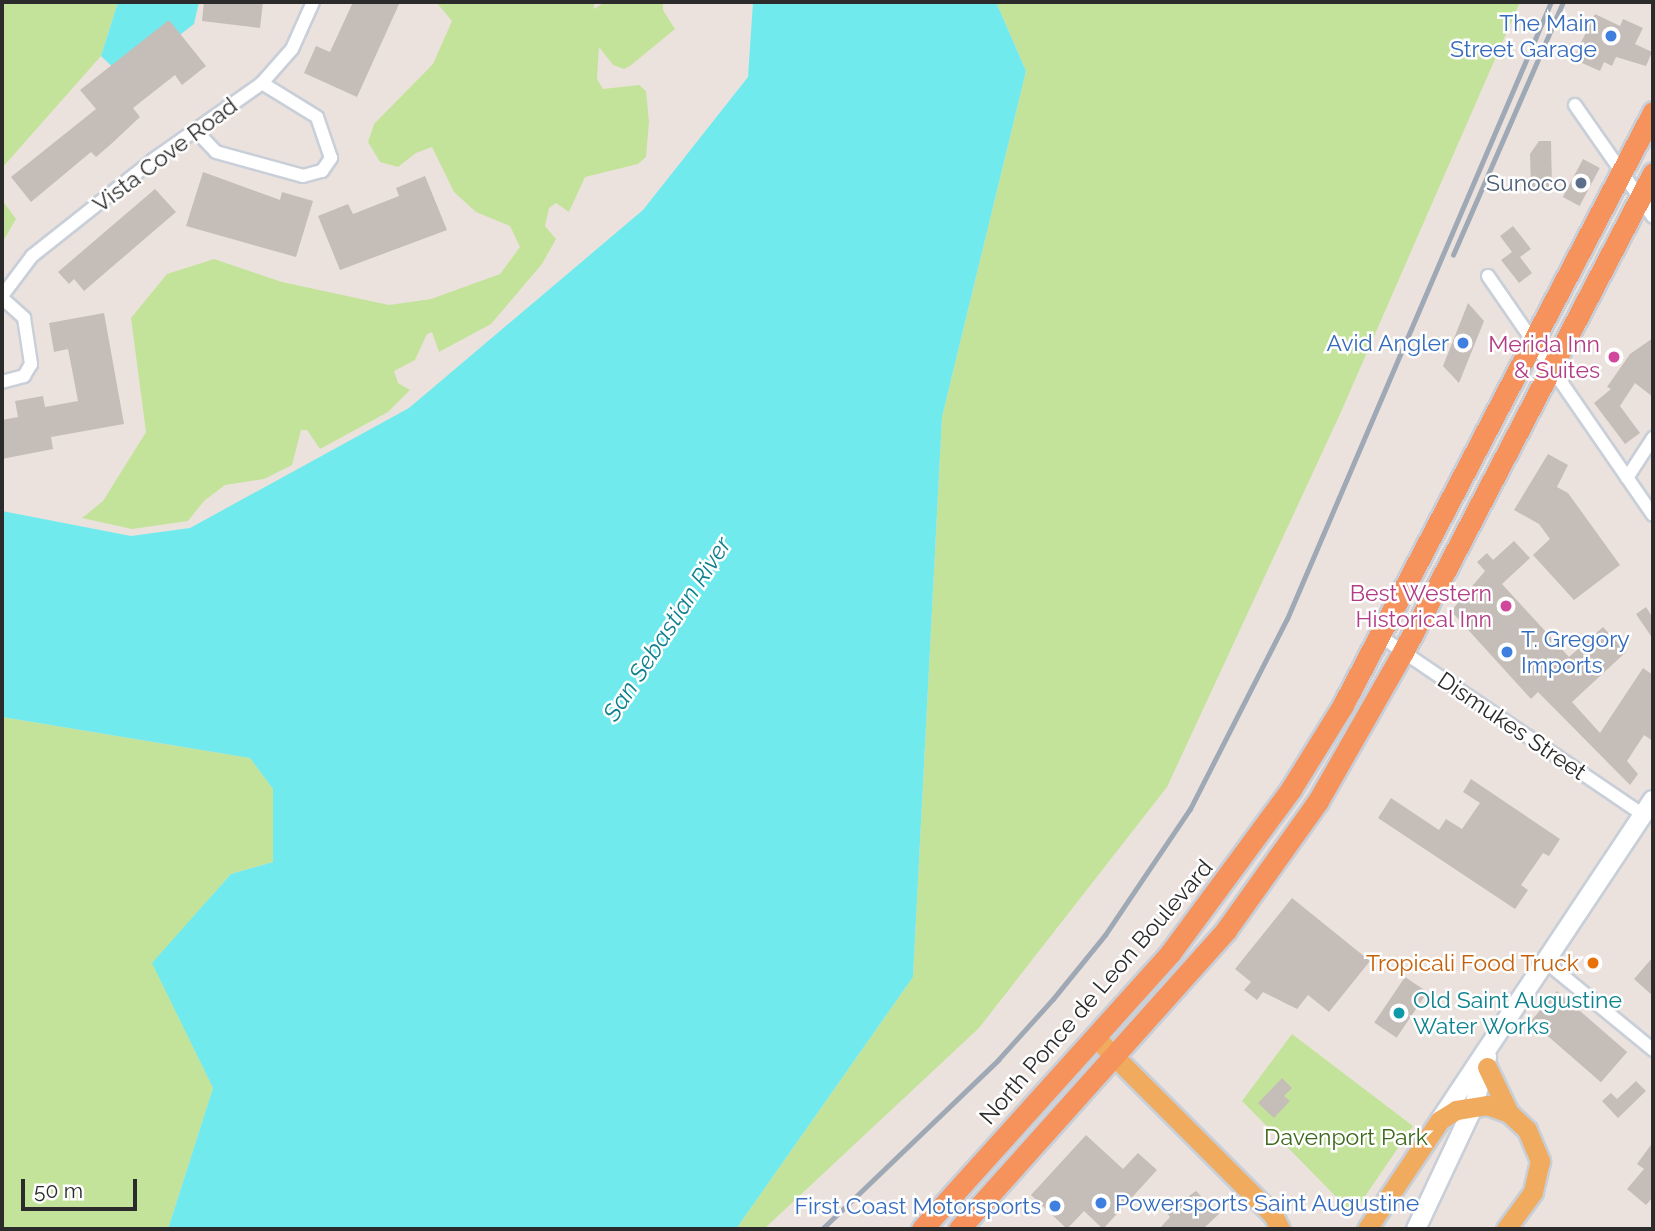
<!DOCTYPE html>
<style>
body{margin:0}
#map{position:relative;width:1655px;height:1231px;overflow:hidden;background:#ece2dd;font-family:Raleway,sans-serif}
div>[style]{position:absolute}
.green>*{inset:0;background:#c4e39a}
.water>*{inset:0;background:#71eaee}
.building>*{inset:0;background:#c5bdb8;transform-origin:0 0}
.roads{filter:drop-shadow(2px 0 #c8cfd8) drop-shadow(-2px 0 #c8cfd8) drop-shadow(0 2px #c8cfd8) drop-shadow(0 -2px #c8cfd8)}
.minor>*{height:12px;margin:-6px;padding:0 6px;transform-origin:6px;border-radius:6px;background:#fff}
.secondary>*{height:18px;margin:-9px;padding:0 9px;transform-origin:9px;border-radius:9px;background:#fff}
.primary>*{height:19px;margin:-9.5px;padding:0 9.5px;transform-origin:9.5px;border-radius:9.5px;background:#f0ab5f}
.trunk>*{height:21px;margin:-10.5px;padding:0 10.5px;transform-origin:10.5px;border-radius:10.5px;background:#f6925b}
.rail>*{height:4.5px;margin:-2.25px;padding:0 2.25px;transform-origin:2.25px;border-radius:2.25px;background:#9fa8b5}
.dots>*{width:19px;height:19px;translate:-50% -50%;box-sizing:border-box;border:4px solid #fff;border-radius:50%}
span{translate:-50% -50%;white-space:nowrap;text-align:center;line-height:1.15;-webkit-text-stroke:5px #fff;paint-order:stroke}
.shop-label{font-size:23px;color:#366cbe}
.right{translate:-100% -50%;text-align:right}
.left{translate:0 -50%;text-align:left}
.street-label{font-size:23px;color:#2b2b2b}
.service-label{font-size:23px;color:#4e5e75}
.hotel-label{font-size:23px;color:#b23c85}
.food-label{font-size:23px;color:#c56008}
.culture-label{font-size:23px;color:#0d838f}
.park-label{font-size:23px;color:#3d681b}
.water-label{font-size:24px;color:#0e808d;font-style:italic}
.frame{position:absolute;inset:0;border:4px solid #2b2b2b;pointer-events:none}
.scale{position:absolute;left:21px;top:1179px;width:116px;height:32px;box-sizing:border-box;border:4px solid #2b2b2b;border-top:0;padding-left:9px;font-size:21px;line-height:24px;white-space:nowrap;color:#2b2b2b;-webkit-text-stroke:5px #fff;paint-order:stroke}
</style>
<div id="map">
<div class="green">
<div style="clip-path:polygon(2px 2px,118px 2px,101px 56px,2px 168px)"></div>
<div style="clip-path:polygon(436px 2px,594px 2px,594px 9px,605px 2px,671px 2px,663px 4px,663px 10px,675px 29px,630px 66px,624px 69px,613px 65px,599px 47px,597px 79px,603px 89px,639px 85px,646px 91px,649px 122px,646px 157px,638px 164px,585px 177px,569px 212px,556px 203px,549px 208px,545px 226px,556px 239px,542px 264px,491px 324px,439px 352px,432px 332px,427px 334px,415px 360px,394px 371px,398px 383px,410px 390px,388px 412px,320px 449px,307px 430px,301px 430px,292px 465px,264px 479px,225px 485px,204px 501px,188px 521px,132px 529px,82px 518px,103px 501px,146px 432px,131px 318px,167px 274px,214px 259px,282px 282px,389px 305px,431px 299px,500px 274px,520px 247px,510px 226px,476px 212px,454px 192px,432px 147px,416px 153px,398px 167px,380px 162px,368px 142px,374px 124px,433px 64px,452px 21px)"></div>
<div style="clip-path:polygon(996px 2px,1520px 2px,1341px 412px,1167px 787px,979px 1028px,764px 1229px,736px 1229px,913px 977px,942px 417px,1026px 71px)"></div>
<div style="clip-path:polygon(2px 200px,16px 219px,2px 243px)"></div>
<div style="clip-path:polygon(2px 717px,250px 758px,273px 789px,273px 862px,231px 874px,153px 963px,213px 1088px,168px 1229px,2px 1229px)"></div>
<div style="clip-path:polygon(1292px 1034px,1413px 1126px,1353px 1214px,1242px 1101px)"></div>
</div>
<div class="water">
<div style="clip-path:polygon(118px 2px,199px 2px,194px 24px,124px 78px,101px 56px)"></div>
<div style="clip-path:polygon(753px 2px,996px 2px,1026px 71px,942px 417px,913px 977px,736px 1229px,168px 1229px,213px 1088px,152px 963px,231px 874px,273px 862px,273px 789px,250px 758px,2px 717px,2px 511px,131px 536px,190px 528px,409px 408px,643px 210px,748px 77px)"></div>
</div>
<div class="building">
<div style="clip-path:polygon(204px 2px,263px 2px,260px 28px,202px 21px)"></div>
<div style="clip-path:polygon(353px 2px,400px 2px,357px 97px,304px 73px,316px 46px,330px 52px)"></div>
<div style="clip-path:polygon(1595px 14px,1620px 26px,1623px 19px,1643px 28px,1635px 44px,1652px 52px,1646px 66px,1616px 57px,1612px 66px,1604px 62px,1600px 71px,1573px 59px)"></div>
<div style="clip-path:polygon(169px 20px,206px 66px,182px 85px,175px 75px,133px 108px,140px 117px,110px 145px,96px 157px,91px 152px,31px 202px,11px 177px,96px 109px,80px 90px)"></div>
<div style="clip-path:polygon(1539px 141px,1551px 141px,1552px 188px,1531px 189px,1530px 154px)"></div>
<div style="left:1583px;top:159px;width:19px;height:43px;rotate:28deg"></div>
<div style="clip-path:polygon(203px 172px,280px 200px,282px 192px,313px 201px,296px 257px,186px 226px)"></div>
<div style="clip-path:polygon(425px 176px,447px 230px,340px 270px,318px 216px,348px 204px,353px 214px,399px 196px,396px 188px)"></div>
<div style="clip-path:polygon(155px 189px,176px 212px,84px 291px,74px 279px,69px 284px,58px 272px)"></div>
<div style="clip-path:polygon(1513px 226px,1531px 249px,1520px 257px,1532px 273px,1519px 283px,1501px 260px,1512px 252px,1500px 236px)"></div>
<div style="clip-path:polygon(1468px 303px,1484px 321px,1459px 383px,1443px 366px)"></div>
<div style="clip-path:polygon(104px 313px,124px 424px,51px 437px,53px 449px,2px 459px,2px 420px,18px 417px,15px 401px,43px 396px,45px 407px,78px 401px,68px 349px,54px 352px,49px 323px)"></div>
<div style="clip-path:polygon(1653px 338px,1653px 397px,1635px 383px,1620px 406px,1640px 433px,1625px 444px,1594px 403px,1611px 389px,1607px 387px,1630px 354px)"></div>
<div style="clip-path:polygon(1548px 454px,1568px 465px,1557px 487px,1568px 493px,1620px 565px,1574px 600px,1533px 555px,1550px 539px,1539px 524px,1514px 510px)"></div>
<div style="clip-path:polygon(1514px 541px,1530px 558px,1502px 584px,1569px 657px,1603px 627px,1626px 652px,1572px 702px,1600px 733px,1643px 668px,1653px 675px,1653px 741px,1644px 735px,1627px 761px,1638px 774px,1630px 785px,1538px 692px,1531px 699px,1451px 611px,1485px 571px,1477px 562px,1487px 553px,1493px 560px)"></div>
<div style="clip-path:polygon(1646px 607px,1653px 618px,1653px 639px,1636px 614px)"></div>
<div style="clip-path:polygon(1471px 779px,1560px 839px,1549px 856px,1543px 853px,1521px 885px,1528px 890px,1515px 909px,1378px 818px,1391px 798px,1439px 830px,1446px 819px,1462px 829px,1480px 803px,1463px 792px)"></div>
<div style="clip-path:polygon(1292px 898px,1370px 961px,1329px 1012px,1308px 995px,1297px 1009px,1263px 992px,1257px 1000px,1244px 990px,1251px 982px,1235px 969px)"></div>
<div style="clip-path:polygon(1653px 957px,1653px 996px,1634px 979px)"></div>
<div style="left:1405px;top:977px;width:27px;height:55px;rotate:34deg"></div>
<div style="left:1557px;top:991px;width:93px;height:40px;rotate:41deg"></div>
<div style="clip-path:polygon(1282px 1078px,1292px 1088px,1284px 1096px,1290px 1101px,1274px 1118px,1258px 1103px)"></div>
<div style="clip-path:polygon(1636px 1081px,1646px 1091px,1618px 1118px,1602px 1101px,1611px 1093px,1617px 1099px)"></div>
<div style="clip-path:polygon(1086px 1135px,1123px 1169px,1138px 1153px,1157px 1170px,1103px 1229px,1084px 1211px,1067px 1229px,1031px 1195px)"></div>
<div style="clip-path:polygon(1653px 1142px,1653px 1197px,1646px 1205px,1627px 1189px,1644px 1169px,1637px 1164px)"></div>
<div style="clip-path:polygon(1196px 1191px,1219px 1214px,1203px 1229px,1159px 1229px,1170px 1217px,1166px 1212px)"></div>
</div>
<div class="roads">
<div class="minor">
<div style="left:1575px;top:105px;width:136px;rotate:55.1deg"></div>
<div style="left:195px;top:130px;width:30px;rotate:46deg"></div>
<div style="left:216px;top:152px;width:90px;rotate:15.4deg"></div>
<div style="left:303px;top:176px;width:20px;rotate:-15deg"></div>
<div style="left:322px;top:171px;width:16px;rotate:-55deg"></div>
<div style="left:331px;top:158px;width:43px;rotate:-108.9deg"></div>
<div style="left:317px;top:117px;width:65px;rotate:-148.3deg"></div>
<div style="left:1488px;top:276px;width:290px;rotate:55.4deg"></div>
<div style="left:2px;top:296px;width:50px;rotate:-53.1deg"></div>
<div style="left:32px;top:256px;width:154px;rotate:-38.4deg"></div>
<div style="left:153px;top:160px;width:133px;rotate:-35.2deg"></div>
<div style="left:262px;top:83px;width:45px;rotate:-48.6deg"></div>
<div style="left:292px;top:49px;width:51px;rotate:-65.9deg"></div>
<div style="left:2px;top:298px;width:30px;rotate:42deg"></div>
<div style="left:24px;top:318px;width:47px;rotate:81.3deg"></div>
<div style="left:31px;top:364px;width:14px;rotate:120deg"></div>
<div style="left:24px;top:376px;width:23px;rotate:165deg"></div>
<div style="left:1627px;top:478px;width:48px;rotate:-57deg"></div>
<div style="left:1380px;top:636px;width:318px;rotate:34.2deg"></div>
<div style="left:1546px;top:962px;width:139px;rotate:39.4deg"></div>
</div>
<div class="secondary">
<div style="left:1440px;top:1120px;width:384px;rotate:-56.4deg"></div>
<div style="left:1416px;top:1229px;width:136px;rotate:-64.8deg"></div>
<div style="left:1474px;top:1106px;width:51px;rotate:-75.1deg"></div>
</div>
<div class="primary">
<div style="left:1096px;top:1038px;width:250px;rotate:45deg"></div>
<div style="left:1273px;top:1215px;width:16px;rotate:63deg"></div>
<div style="left:1487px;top:1067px;width:51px;rotate:64.4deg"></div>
<div style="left:1367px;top:1229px;width:131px;rotate:-56.2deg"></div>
<div style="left:1440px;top:1120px;width:19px;rotate:-32deg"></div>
<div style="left:1456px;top:1110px;width:31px;rotate:-9deg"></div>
<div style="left:1487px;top:1105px;width:23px;rotate:20deg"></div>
<div style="left:1509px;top:1113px;width:25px;rotate:43deg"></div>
<div style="left:1527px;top:1130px;width:34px;rotate:67deg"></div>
<div style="left:1540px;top:1161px;width:32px;rotate:103deg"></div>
<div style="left:1533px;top:1192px;width:46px;rotate:126.1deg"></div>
</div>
<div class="trunk">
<div style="left:922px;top:1229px;width:372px;rotate:-48deg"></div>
<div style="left:1171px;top:952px;width:202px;rotate:-53.6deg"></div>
<div style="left:1291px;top:789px;width:99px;rotate:-58.2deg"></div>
<div style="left:1343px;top:705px;width:669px;rotate:-62.4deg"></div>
<div style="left:959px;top:1229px;width:401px;rotate:-48.2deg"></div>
<div style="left:1226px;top:930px;width:158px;rotate:-54.5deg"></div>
<div style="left:1318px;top:801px;width:172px;rotate:-60.3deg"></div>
<div style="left:1403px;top:652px;width:540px;rotate:-62.44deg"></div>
</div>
</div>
<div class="rail">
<div style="left:1453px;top:255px;width:276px;rotate:-66.5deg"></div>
<div style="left:822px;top:1229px;width:244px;rotate:-43.8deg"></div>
<div style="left:998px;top:1060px;width:82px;rotate:-48deg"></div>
<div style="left:1053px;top:999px;width:82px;rotate:-50.9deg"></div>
<div style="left:1105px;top:935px;width:152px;rotate:-56deg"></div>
<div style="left:1190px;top:809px;width:213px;rotate:-63deg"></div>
<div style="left:1287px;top:619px;width:671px;rotate:-66.84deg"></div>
</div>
<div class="dots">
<div style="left:1611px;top:36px;background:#3f7fe0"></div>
<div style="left:1581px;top:183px;background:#5c6f8a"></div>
<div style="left:1463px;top:343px;background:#3f7fe0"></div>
<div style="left:1614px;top:357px;background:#d1479c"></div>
<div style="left:1506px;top:606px;background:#d1479c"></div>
<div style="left:1507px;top:652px;background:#3f7fe0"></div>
<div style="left:1593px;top:963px;background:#e8710a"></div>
<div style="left:1399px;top:1013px;background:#0f9aa8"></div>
<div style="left:1101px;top:1203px;background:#3f7fe0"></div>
<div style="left:1055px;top:1206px;background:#3f7fe0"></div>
</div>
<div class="shop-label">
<span class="right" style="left:1597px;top:36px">The Main<br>Street Garage</span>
<span class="right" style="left:1449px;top:343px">Avid Angler</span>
<span class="left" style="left:1521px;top:652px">T. Gregory<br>Imports</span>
<span class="left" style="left:1115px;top:1203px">Powersports Saint Augustine</span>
<span class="right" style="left:1041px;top:1206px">First Coast Motorsports</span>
</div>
<div class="street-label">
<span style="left:165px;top:155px;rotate:-37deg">Vista Cove Road</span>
<span style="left:1512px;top:726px;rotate:34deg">Dismukes Street</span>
<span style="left:1096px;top:992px;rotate:-49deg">North Ponce de Leon Boulevard</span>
</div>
<div class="service-label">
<span class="right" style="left:1567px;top:183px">Sunoco</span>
</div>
<div class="hotel-label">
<span class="right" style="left:1600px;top:357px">Merida Inn<br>&amp; Suites</span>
<span class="right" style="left:1492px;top:606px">Best Western<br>Historical Inn</span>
</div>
<div class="food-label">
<span class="right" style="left:1579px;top:963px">Tropicali Food Truck</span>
</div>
<div class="culture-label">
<span class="left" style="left:1413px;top:1013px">Old Saint Augustine<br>Water Works</span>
</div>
<div class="park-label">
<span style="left:1346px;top:1137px">Davenport Park</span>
</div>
<div class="water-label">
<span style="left:667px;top:629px;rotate:-57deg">San Sebastian River</span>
</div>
<div class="frame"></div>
<div class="scale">50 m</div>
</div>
